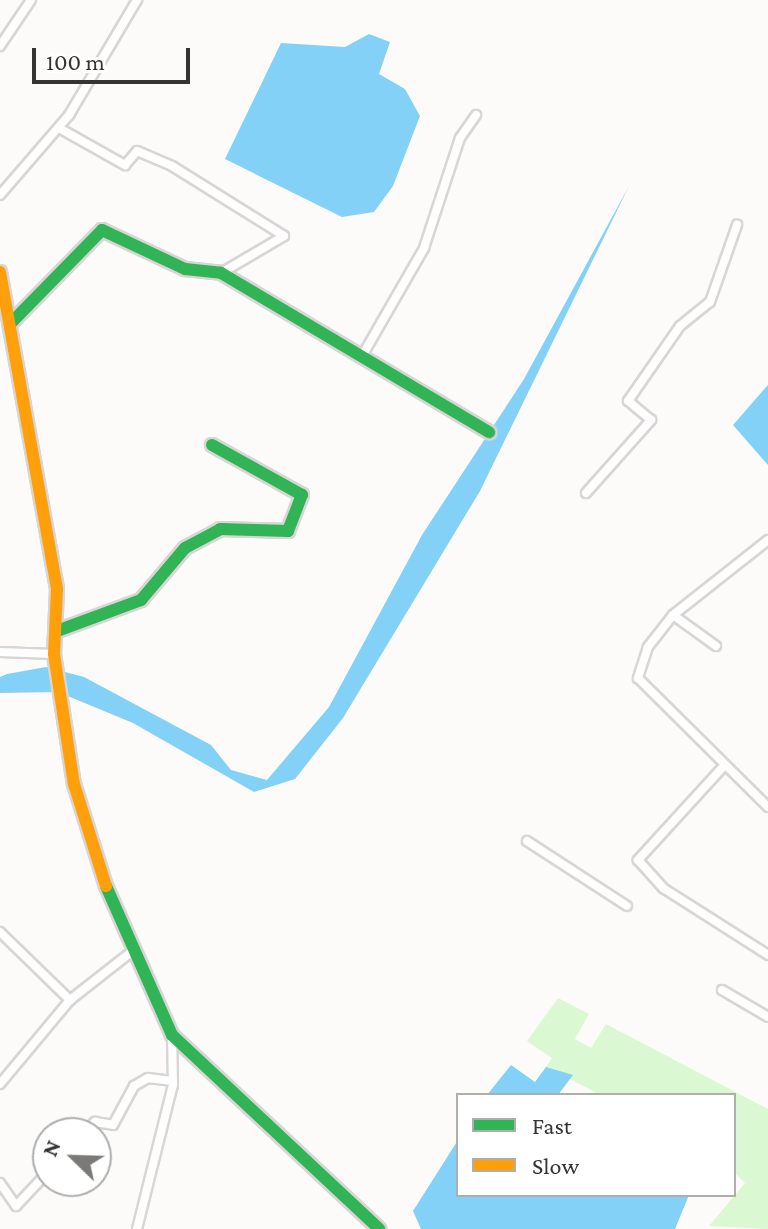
<!DOCTYPE html>
<style>
body{margin:0}
#map{position:relative;width:768px;height:1229px;overflow:hidden;background:#fdfbf9;font-family:"Crimson Pro",serif}
div>[style]{position:absolute}
.green>*{inset:0;background:#daf8d2}
.water>*{inset:0;background:#83d1f6}
.roads{filter:drop-shadow(2px 0 #d8d6d5) drop-shadow(-2px 0 #d8d6d5) drop-shadow(0 2px #d8d6d5) drop-shadow(0 -2px #d8d6d5)}
.street>*{height:8px;margin:-4px;padding:0 4px;transform-origin:4px;border-radius:4px;background:#fffefe}
.fast>*{height:12px;margin:-6px;padding:0 6px;transform-origin:6px;border-radius:6px;background:#30b455}
.slow>*{height:12px;margin:-6px;padding:0 6px;transform-origin:6px;border-radius:6px;background:#ff9f0a}
span{translate:-50% -50%;white-space:nowrap;text-align:center;line-height:1.15;-webkit-text-stroke:7px #fff;paint-order:stroke}
.legend{position:absolute;left:456px;top:1093px;width:280px;height:104px;box-sizing:border-box;background:#fff;border:2px solid #aeaead;margin:0;padding:10px 14px;list-style:none;font-size:24px;color:#353433}
.legend li{display:flex;align-items:center;gap:16px;height:40px}
.legend b{width:40px;border:2px solid #aeaead}
.north{position:absolute;left:32px;top:1117px;width:80px;height:80px;box-sizing:border-box;background:#fff;border:2px solid #aeaead;border-radius:50%;rotate:293deg;font-size:22px;font-weight:700;line-height:32px;text-align:center;color:#353433}
.north::after{content:'';display:block;margin:auto;width:28px;height:36px;background:#7b7a78;clip-path:polygon(50% 0,100% 100%,50% 72%,0 100%)}
.scale{position:absolute;left:32px;top:48px;width:158px;height:36px;box-sizing:border-box;border:4px solid #353433;border-top:0;padding-left:10px;font-size:24px;line-height:28px;white-space:nowrap;color:#353433;-webkit-text-stroke:6px #fff;paint-order:stroke}
</style>
<div id="map">
<div class="green">
<div style="clip-path:polygon(558px 998px,589px 1014px,575px 1039px,591px 1048px,606px 1024px,768px 1109px,768px 1229px,709px 1226px,745px 1183px,734px 1172px,734px 1095px,601px 1095px,546px 1067px,552px 1058px,527px 1041px)"></div>
</div>
<div class="water">
<div style="clip-path:polygon(369px 34px,390px 42px,379px 74px,405px 89px,420px 116px,393px 186px,374px 212px,342px 217px,225px 159px,281px 43px,345px 47px)"></div>
<div style="clip-path:polygon(629px 186px,480px 491px,343px 718px,295px 779px,254px 792px,133px 723px,58px 692px,0 693px,0 677px,7px 674px,46px 667px,84px 677px,211px 745px,231px 770px,267px 780px,329px 707px,422px 535px,524px 379px)"></div>
<div style="clip-path:polygon(768px 385px,768px 465px,733px 425px)"></div>
<div style="clip-path:polygon(511px 1065px,535px 1082px,546px 1067px,573px 1075px,558px 1095px,487px 1095px)"></div>
<div style="clip-path:polygon(458px 1140px,458px 1195px,689px 1195px,675px 1229px,421px 1229px,413px 1211px)"></div>
</div>
<div class="roads">
<div class="street">
<div style="left:0;top:46px;width:55px;rotate:-56deg"></div>
<div style="left:59px;top:128px;width:76px;rotate:29.3deg"></div>
<div style="left:125px;top:165px;width:18px;rotate:-49deg"></div>
<div style="left:137px;top:151px;width:38px;rotate:23deg"></div>
<div style="left:172px;top:166px;width:132px;rotate:32deg"></div>
<div style="left:284px;top:236px;width:73px;rotate:149.6deg"></div>
<div style="left:0;top:195px;width:106px;rotate:-49.2deg"></div>
<div style="left:69px;top:115px;width:134px;rotate:-59.4deg"></div>
<div style="left:362px;top:356px;width:125px;rotate:-60.1deg"></div>
<div style="left:424px;top:248px;width:116px;rotate:-71.9deg"></div>
<div style="left:460px;top:138px;width:28px;rotate:-55deg"></div>
<div style="left:586px;top:493px;width:98px;rotate:-48.3deg"></div>
<div style="left:651px;top:420px;width:30px;rotate:-140deg"></div>
<div style="left:628px;top:401px;width:91px;rotate:-55.3deg"></div>
<div style="left:680px;top:326px;width:38px;rotate:-39deg"></div>
<div style="left:710px;top:302px;width:82px;rotate:-70.7deg"></div>
<div style="left:768px;top:540px;width:121px;rotate:141.7deg"></div>
<div style="left:673px;top:615px;width:41px;rotate:128deg"></div>
<div style="left:648px;top:647px;width:33px;rotate:108deg"></div>
<div style="left:638px;top:678px;width:183px;rotate:44.8deg"></div>
<div style="left:673px;top:615px;width:53px;rotate:35.8deg"></div>
<div style="left:0;top:652px;width:54px;rotate:2.1deg"></div>
<div style="left:722px;top:768px;width:125px;rotate:132.4deg"></div>
<div style="left:638px;top:860px;width:38px;rotate:48deg"></div>
<div style="left:663px;top:888px;width:125px;rotate:32.5deg"></div>
<div style="left:527px;top:841px;width:119px;rotate:33deg"></div>
<div style="left:0;top:932px;width:98px;rotate:44.2deg"></div>
<div style="left:70px;top:1000px;width:76px;rotate:-38.1deg"></div>
<div style="left:722px;top:990px;width:53px;rotate:30.4deg"></div>
<div style="left:0;top:1084px;width:109px;rotate:-50.2deg"></div>
<div style="left:84px;top:1133px;width:16px;rotate:-45deg"></div>
<div style="left:95px;top:1122px;width:18px;rotate:9deg"></div>
<div style="left:113px;top:1125px;width:44px;rotate:-61.7deg"></div>
<div style="left:134px;top:1086px;width:16px;rotate:-30deg"></div>
<div style="left:148px;top:1078px;width:25px;rotate:7deg"></div>
<div style="left:0;top:1183px;width:28px;rotate:55deg"></div>
<div style="left:16px;top:1206px;width:47px;rotate:-46.7deg"></div>
<div style="left:137px;top:1229px;width:148px;rotate:-76deg"></div>
<div style="left:173px;top:1085px;width:50px;rotate:-91.1deg"></div>
</div>
<div class="fast">
<div style="left:11px;top:323px;width:130px;rotate:-45.6deg"></div>
<div style="left:102px;top:230px;width:92px;rotate:25.2deg"></div>
<div style="left:185px;top:269px;width:36px;rotate:6deg"></div>
<div style="left:221px;top:273px;width:312px;rotate:30.7deg"></div>
<div style="left:57px;top:631px;width:90px;rotate:-20.3deg"></div>
<div style="left:141px;top:600px;width:68px;rotate:-49.8deg"></div>
<div style="left:185px;top:548px;width:40px;rotate:-28deg"></div>
<div style="left:220px;top:529px;width:68px;rotate:1.7deg"></div>
<div style="left:288px;top:531px;width:39px;rotate:-69deg"></div>
<div style="left:302px;top:495px;width:103px;rotate:-150.9deg"></div>
<div style="left:106px;top:886px;width:163px;rotate:66.1deg"></div>
<div style="left:172px;top:1035px;width:284px;rotate:43.1deg"></div>
</div>
<div class="slow">
<div style="left:0;top:272px;width:322px;rotate:79.8deg"></div>
<div style="left:57px;top:589px;width:65px;rotate:92.6deg"></div>
<div style="left:54px;top:654px;width:132px;rotate:81.3deg"></div>
<div style="left:74px;top:784px;width:107px;rotate:72.6deg"></div>
</div>
</div>
<ul class="legend">
<li><b style="height:10px;background:#30b455"></b>Fast</li>
<li><b style="height:10px;background:#ff9f0a"></b>Slow</li>
</ul>
<div class="north">N</div>
<div class="scale">100 m</div>
</div>
